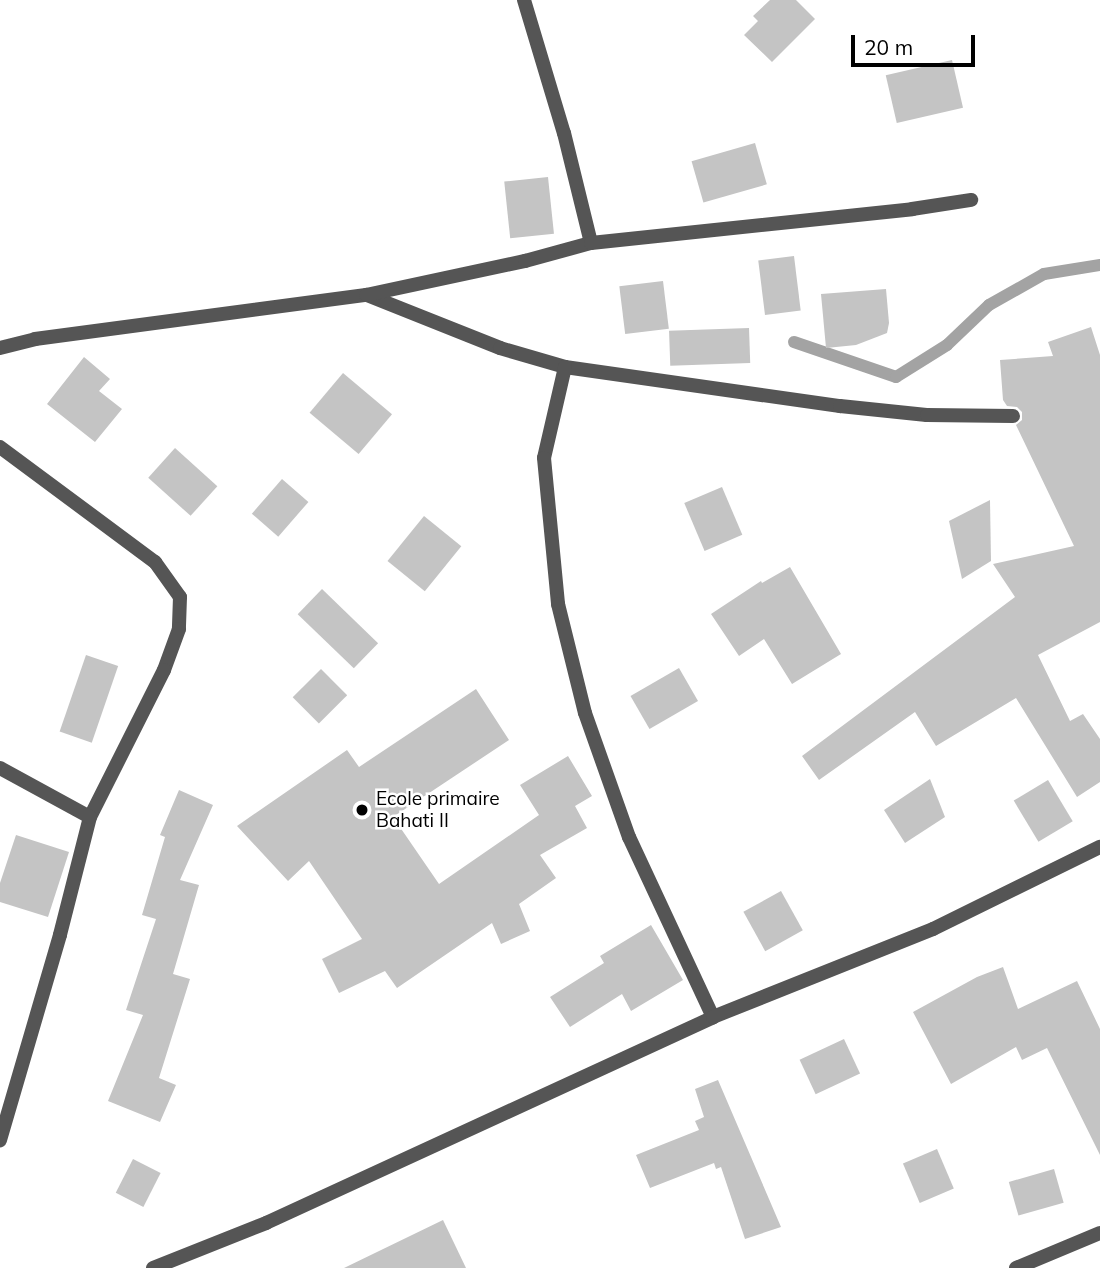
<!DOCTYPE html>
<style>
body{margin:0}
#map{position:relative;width:1100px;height:1268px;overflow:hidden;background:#fff;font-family:Mulish,sans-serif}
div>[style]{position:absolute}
.stream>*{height:12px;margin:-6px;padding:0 6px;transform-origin:6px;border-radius:6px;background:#a3a3a3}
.building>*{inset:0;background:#c4c4c4;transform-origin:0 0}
.minor>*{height:14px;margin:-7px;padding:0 7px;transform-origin:7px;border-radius:7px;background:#555}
.dots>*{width:19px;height:19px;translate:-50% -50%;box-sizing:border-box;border:4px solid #fff;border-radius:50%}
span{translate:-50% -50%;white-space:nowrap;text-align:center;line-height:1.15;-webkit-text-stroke:5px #fff;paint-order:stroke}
.poi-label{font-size:19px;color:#000}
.left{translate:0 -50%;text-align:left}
.scale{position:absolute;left:851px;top:35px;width:124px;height:32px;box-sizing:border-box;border:4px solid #000;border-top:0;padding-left:9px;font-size:21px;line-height:24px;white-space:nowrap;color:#000;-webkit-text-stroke:5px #fff;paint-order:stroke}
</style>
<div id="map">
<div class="stream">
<div style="left:794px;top:342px;width:108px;rotate:18.9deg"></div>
<div style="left:896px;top:377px;width:60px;rotate:-32.1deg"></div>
<div style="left:947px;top:345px;width:58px;rotate:-43.6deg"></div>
<div style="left:989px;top:305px;width:63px;rotate:-29.4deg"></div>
<div style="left:1044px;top:274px;width:57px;rotate:-9.1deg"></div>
</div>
<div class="building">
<div style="clip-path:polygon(770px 0,796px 0,815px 19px,772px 62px,744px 35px,758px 21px,753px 16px)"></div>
<div style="left:952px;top:60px;width:49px;height:68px;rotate:77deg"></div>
<div style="left:755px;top:143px;width:43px;height:66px;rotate:74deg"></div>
<div style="left:548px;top:177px;width:57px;height:44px;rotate:84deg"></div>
<div style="left:794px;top:256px;width:55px;height:36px;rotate:83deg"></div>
<div style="left:663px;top:281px;width:48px;height:44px;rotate:83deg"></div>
<div style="clip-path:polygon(886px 289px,889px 323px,887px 333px,856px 345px,826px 348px,821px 294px)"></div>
<div style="clip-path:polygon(1091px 327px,1100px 355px,1100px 622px,1038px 655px,1070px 721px,1083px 714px,1100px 739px,1100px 782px,1077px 797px,1016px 698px,936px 746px,915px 712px,819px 780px,802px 756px,1015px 597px,993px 564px,1074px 546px,1016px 425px,1022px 420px,1022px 412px,1017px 407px,1007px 406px,1003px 400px,1000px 360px,1053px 356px,1048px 342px)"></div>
<div style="left:749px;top:328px;width:35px;height:80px;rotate:88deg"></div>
<div style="clip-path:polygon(84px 357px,110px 379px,99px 391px,122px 409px,95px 442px,47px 404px)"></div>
<div style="left:343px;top:373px;width:64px;height:52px;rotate:40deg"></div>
<div style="left:175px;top:448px;width:57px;height:40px;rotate:42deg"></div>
<div style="left:282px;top:479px;width:35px;height:46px;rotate:41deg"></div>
<div style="left:722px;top:487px;width:52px;height:41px;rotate:67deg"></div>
<div style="clip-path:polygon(990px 500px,991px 561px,962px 579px,949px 521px)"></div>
<div style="left:424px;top:516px;width:48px;height:58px;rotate:39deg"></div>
<div style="clip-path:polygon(790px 567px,841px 654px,792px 684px,764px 639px,739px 656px,711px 614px,761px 581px,762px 583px)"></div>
<div style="left:322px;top:589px;width:78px;height:35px;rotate:44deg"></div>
<div style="left:86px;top:655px;width:34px;height:81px;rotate:19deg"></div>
<div style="left:679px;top:668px;width:38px;height:56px;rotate:60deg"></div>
<div style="left:321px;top:669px;width:37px;height:40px;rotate:45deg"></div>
<div style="clip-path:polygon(476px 689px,509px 740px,393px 817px,439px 884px,539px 815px,520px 785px,568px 756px,592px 796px,575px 806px,587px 828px,540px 855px,556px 878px,519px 904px,530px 931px,501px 944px,492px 923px,397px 988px,385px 971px,339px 993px,322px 959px,362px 939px,309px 861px,288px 881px,237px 826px,347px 750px,359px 767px)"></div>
<div style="clip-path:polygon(930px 779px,945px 817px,905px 843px,884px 810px)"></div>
<div style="left:1048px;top:780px;width:48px;height:40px;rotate:59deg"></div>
<div style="clip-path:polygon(179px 790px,213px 805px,180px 880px,199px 885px,173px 974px,190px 979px,159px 1078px,176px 1085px,160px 1122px,108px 1101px,143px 1015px,126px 1010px,156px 919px,142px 915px,165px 837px,160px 835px)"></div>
<div style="clip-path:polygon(16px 835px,69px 852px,48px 917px,0 902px,0 883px)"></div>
<div style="left:781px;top:891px;width:45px;height:43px;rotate:61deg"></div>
<div style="clip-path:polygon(651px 925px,683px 980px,631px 1011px,622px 994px,570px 1027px,550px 997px,604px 963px,600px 956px)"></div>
<div style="clip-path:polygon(1003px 967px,1018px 1009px,1077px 981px,1100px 1029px,1100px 1155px,1047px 1048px,1022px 1060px,1016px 1047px,951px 1084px,913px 1012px,977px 977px)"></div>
<div style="left:844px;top:1039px;width:38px;height:49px;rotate:65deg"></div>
<div style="clip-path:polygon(718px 1080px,781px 1227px,745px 1239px,721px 1167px,716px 1169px,714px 1163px,650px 1188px,636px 1155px,699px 1130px,695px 1121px,704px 1117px,695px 1089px)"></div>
<div style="left:937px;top:1149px;width:43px;height:37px;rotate:67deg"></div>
<div style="left:133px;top:1159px;width:31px;height:38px;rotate:27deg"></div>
<div style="left:1054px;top:1169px;width:35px;height:47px;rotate:74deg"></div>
<div style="clip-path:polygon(443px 1220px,466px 1268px,344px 1268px)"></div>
</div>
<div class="minor">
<div style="left:524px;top:0;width:139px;rotate:73.3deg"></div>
<div style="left:564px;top:133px;width:113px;rotate:76.2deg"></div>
<div style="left:367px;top:295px;width:143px;rotate:21.7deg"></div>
<div style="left:500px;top:348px;width:68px;rotate:16.3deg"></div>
<div style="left:565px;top:367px;width:278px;rotate:8.1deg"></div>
<div style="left:840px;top:406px;width:87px;rotate:5.9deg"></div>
<div style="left:927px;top:415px;width:86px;rotate:0.7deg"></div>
<div style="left:0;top:348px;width:36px;rotate:-14deg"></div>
<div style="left:35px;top:339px;width:334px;rotate:-7.6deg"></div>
<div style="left:366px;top:295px;width:163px;rotate:-12.1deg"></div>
<div style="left:525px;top:261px;width:68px;rotate:-15.3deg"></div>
<div style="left:591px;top:243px;width:323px;rotate:-6deg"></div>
<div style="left:912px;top:209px;width:60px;rotate:-8.7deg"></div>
<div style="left:565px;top:367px;width:93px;rotate:103deg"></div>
<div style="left:544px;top:458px;width:147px;rotate:84.5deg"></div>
<div style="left:558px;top:604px;width:112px;rotate:76.1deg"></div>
<div style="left:585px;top:713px;width:132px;rotate:70.5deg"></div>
<div style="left:629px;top:837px;width:199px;rotate:65deg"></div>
<div style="left:0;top:447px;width:193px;rotate:36.6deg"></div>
<div style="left:155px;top:562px;width:43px;rotate:54.5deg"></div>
<div style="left:180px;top:597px;width:32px;rotate:92deg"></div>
<div style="left:179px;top:629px;width:44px;rotate:110.1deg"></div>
<div style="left:164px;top:670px;width:165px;rotate:116.7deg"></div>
<div style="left:90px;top:817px;width:122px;rotate:104.3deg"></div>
<div style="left:60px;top:935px;width:214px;rotate:106.3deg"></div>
<div style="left:0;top:768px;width:102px;rotate:28.6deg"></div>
<div style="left:153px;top:1268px;width:122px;rotate:-21.7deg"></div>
<div style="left:266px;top:1223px;width:492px;rotate:-24.7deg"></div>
<div style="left:713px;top:1017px;width:237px;rotate:-21.8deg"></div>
<div style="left:933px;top:929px;width:186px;rotate:-26.2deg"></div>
<div style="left:1016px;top:1268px;width:91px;rotate:-22.6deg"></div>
</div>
<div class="dots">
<div style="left:362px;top:810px;background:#000"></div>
</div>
<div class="poi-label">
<span class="left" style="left:376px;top:810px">Ecole primaire<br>Bahati II</span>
</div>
<div class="scale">20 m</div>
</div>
